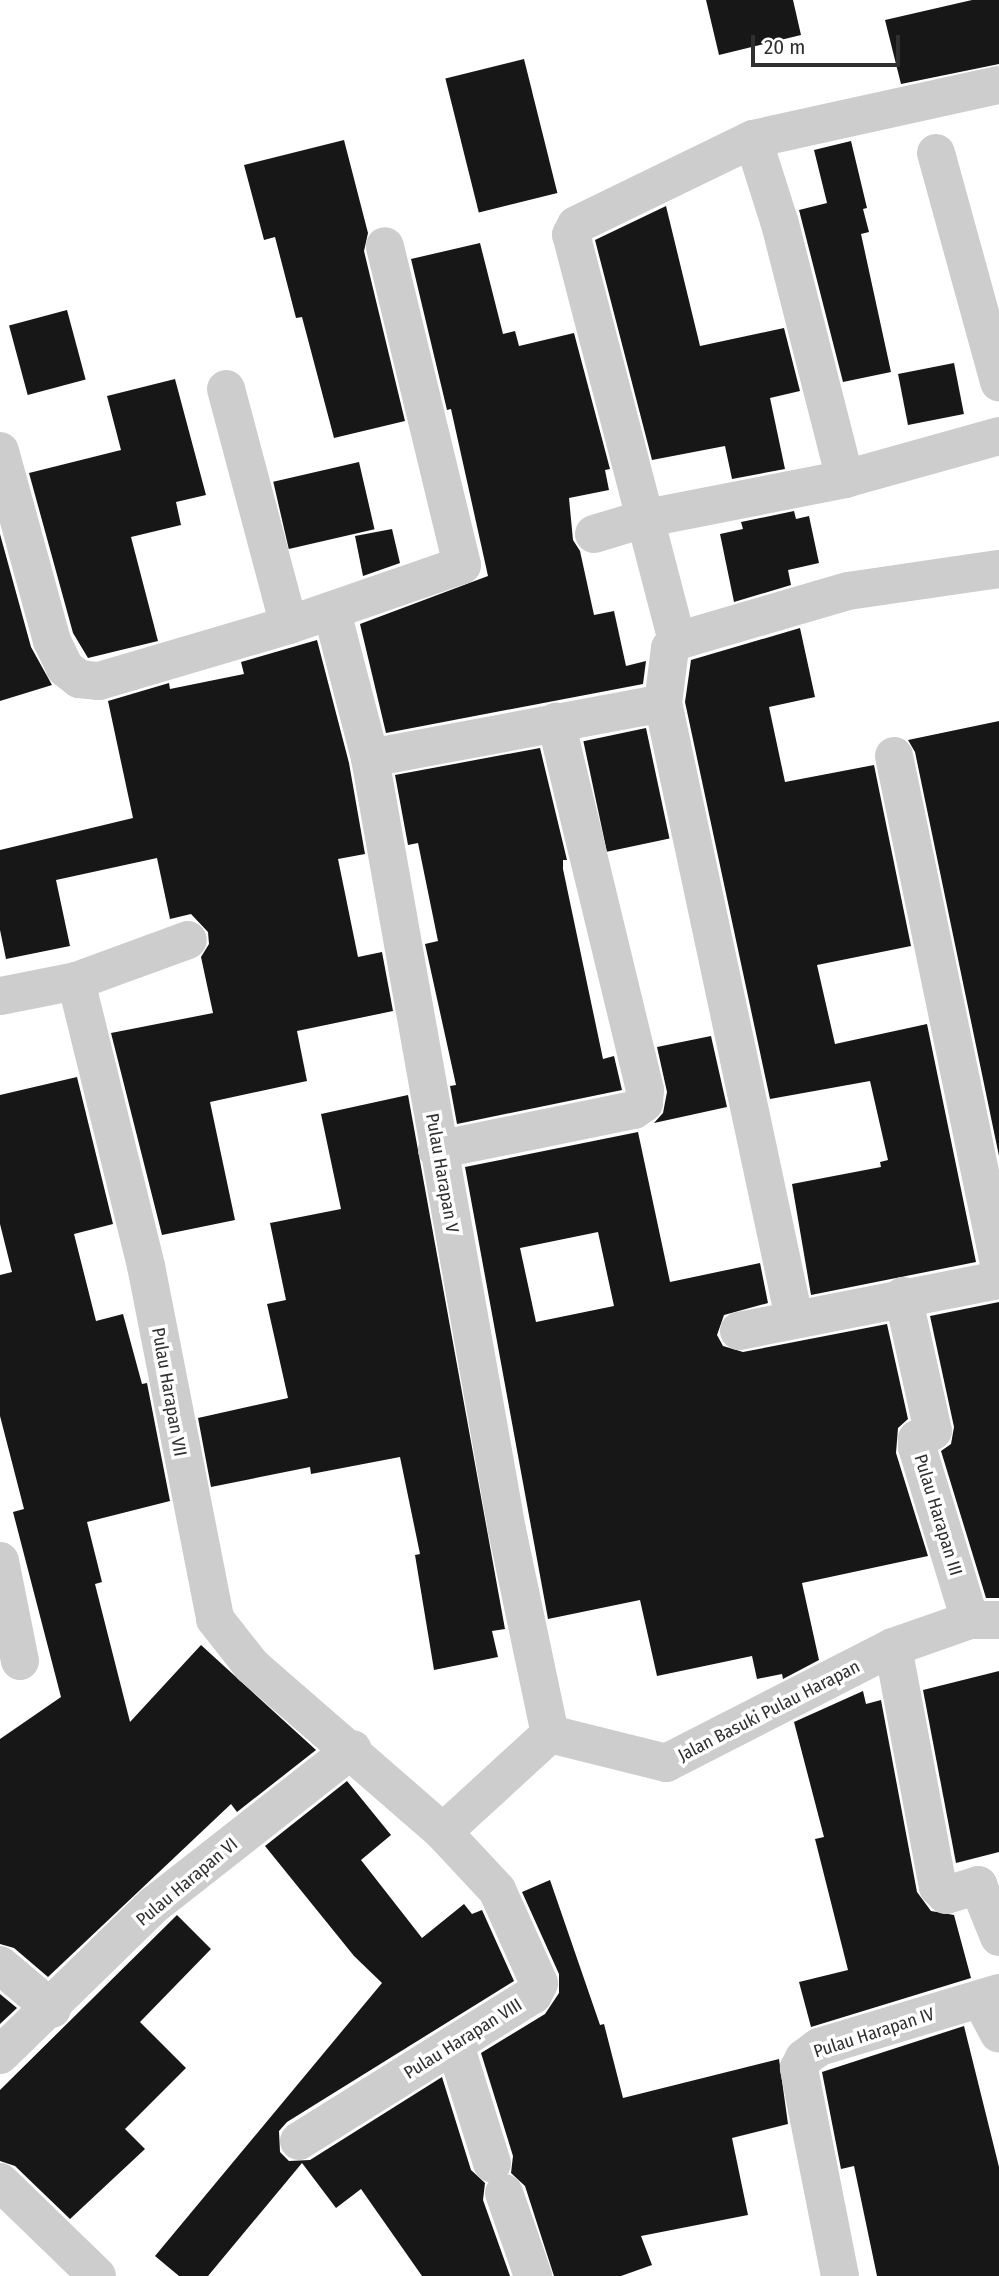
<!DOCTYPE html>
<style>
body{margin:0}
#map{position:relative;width:999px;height:2276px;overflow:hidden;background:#fff;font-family:"Fira Sans Condensed",sans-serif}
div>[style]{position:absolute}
.building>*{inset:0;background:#171717;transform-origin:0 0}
.minor>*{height:38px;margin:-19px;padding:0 19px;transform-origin:19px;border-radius:19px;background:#cdcdcd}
span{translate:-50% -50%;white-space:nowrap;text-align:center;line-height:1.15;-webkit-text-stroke:7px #fff;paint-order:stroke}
.street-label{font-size:18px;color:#303030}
.scale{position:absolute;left:751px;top:35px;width:149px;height:32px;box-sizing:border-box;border:4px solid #303030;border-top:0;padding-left:9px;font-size:21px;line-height:24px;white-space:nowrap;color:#303030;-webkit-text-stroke:5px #fff;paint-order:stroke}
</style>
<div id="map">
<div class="building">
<div style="clip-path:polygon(706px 0,793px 0,801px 35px,719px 55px)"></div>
<div style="clip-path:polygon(972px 0,999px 0,999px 64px,901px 84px,885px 20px)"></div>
<div style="left:524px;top:59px;width:138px;height:81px;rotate:76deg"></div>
<div style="clip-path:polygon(344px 140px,368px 233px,364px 251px,405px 421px,334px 438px,302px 317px,296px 318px,275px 237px,264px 240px,244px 165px)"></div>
<div style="clip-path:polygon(851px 141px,867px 208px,863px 209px,869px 232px,861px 234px,891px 372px,843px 382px,799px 210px,827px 203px,814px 150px)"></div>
<div style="clip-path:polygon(666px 206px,700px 346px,784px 328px,800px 391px,770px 398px,785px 469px,732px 479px,725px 446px,652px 460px,595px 240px)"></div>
<div style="clip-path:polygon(480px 243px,503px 334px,515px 331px,519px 346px,574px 333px,610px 469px,605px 470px,609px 490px,569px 498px,573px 540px,580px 551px,594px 615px,614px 611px,626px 666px,646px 661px,643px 684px,386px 733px,360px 624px,488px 576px,451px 409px,447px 410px,411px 259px)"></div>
<div style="left:67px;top:310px;width:72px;height:60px;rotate:75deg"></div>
<div style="left:954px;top:363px;width:52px;height:57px;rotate:79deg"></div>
<div style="clip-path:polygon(175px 379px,206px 495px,176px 502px,181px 525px,131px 537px,158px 641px,88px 658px,73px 633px,29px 473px,121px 450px,107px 396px)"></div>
<div style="left:359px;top:462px;width:69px;height:88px;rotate:77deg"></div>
<div style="clip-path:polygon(794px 511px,796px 519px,809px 516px,819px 563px,788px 570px,791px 585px,734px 602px,720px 534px,743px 529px,741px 522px)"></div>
<div style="clip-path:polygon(392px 529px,400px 563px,363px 576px,355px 536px)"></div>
<div style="clip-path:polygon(0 534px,31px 647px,52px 685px,0 701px)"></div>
<div style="clip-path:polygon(800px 628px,815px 697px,769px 707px,785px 782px,874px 765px,911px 946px,817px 965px,835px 1044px,927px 1024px,976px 1262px,811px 1295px,792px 1184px,881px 1167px,880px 1162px,888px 1160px,870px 1081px,770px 1099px,685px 702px,691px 660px)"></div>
<div style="clip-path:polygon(317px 640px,349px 763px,365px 854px,338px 859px,358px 957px,382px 952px,393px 1011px,297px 1031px,307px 1081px,210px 1102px,235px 1220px,162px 1235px,111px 1033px,213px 1013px,201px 957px,209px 944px,208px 932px,191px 914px,170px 919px,157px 858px,56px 880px,70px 946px,6px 959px,0 930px,0 850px,133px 818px,108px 701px,169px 683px,170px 689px,244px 674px,241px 662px)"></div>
<div style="clip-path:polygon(999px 721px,999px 1156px,915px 752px,908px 740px)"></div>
<div style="left:646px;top:728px;width:113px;height:64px;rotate:78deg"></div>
<div style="clip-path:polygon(540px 748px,567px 860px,563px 860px,563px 869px,603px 1059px,614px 1056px,622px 1090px,457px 1124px,450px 1086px,456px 1085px,425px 944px,438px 941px,418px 843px,408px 845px,395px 775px)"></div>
<div style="clip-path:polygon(711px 1036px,727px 1107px,654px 1123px,663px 1113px,667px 1092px,657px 1047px)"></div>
<div style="clip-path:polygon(77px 1077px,113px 1224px,74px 1234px,96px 1321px,123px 1314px,142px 1384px,147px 1383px,170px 1501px,87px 1522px,102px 1582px,95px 1584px,130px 1722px,201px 1645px,316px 1750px,237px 1812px,231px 1804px,48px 1977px,14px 1948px,0 1944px,0 1739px,61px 1697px,13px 1512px,24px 1509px,0 1416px,0 1275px,12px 1272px,0 1224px,0 1095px)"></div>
<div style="clip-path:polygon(408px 1095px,505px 1629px,492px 1631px,498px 1657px,434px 1670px,415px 1555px,420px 1554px,400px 1457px,311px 1474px,310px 1467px,211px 1487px,198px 1418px,288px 1398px,267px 1304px,286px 1300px,270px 1223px,341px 1209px,321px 1114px)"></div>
<div style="clip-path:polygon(evenodd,638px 1132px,670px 1282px,760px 1263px,768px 1303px,724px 1315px,717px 1335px,723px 1346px,743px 1352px,887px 1324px,908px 1419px,898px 1428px,896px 1453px,928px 1556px,802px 1583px,819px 1660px,783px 1679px,782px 1674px,757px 1679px,752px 1656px,657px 1676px,640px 1600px,548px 1619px,465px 1167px,638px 1132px,598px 1232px,614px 1306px,536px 1322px,520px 1248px,598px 1232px)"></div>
<div style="clip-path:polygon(999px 1302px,999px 1598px,986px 1598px,941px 1451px,951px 1444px,954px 1427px,930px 1316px)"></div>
<div style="clip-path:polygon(999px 1671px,999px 1852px,956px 1863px,923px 1690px)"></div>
<div style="clip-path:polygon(863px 1691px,866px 1704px,881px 1700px,917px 1892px,931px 1911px,954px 1915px,971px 1978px,811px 2027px,799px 1982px,848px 1970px,815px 1839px,824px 1837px,794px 1722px)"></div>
<div style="clip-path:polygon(347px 1781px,391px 1835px,361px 1860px,422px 1938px,464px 1904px,472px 1914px,482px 1910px,514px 1981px,287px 2122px,279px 2131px,280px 2152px,289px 2161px,310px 2160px,442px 2077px,471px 2170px,485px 2183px,483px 2200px,510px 2276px,422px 2276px,361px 2189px,336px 2208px,302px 2163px,208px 2276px,179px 2276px,155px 2256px,382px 1983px,354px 1956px,265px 1846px)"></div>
<div style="clip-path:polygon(550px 1880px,600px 2025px,604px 2024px,623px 2098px,779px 2059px,788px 2124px,732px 2138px,748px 2215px,641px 2236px,652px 2265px,621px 2276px,554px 2276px,525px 2186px,511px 2173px,513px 2156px,481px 2053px,545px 2014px,559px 1993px,559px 1974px,522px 1892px)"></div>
<div style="clip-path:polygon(177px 1915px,211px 1949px,140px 2022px,186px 2068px,125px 2129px,145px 2149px,70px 2219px,15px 2166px,0 2161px,0 2090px)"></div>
<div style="clip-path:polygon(0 1994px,17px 2008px,0 2024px)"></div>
<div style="clip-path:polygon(964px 2026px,999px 2167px,999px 2276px,877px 2276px,854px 2166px,841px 2169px,822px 2072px)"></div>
</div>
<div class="minor">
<div style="left:936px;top:153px;width:238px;rotate:74.6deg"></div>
<div style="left:226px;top:389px;width:244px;rotate:75.1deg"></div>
<div style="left:0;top:451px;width:197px;rotate:74.7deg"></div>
<div style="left:52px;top:641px;width:30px;rotate:64deg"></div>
<div style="left:65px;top:668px;width:18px;rotate:38deg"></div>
<div style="left:79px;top:679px;width:20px;rotate:6deg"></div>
<div style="left:99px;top:681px;width:198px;rotate:-16.4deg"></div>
<div style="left:289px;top:625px;width:183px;rotate:-19.1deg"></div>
<div style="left:462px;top:565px;width:328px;rotate:-103.6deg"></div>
<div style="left:845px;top:479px;width:160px;rotate:-15.6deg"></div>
<div style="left:594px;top:534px;width:55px;rotate:-16.8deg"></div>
<div style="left:647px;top:518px;width:202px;rotate:-11.1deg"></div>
<div style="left:845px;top:479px;width:266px;rotate:-104.3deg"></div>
<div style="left:779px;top:221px;width:86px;rotate:-107.6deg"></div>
<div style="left:332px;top:612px;width:151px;rotate:75.4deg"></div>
<div style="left:370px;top:758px;width:784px;rotate:79.94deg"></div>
<div style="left:507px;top:1530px;width:208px;rotate:78.1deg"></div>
<div style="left:677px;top:641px;width:420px;rotate:-104.6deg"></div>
<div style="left:571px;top:235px;width:11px;rotate:-63deg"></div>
<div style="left:576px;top:225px;width:197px;rotate:-25.9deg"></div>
<div style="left:753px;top:139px;width:252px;rotate:-12.4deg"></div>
<div style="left:894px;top:756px;width:519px;rotate:78.32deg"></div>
<div style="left:370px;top:758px;width:298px;rotate:-10.6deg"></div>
<div style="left:76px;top:981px;width:293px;rotate:76.2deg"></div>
<div style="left:146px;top:1266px;width:360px;rotate:78.9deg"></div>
<div style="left:215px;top:1619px;width:60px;rotate:51.8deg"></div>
<div style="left:252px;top:1666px;width:253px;rotate:41deg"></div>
<div style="left:443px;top:1832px;width:145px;rotate:-42.5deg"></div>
<div style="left:550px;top:1734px;width:120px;rotate:14deg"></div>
<div style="left:666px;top:1763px;width:255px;rotate:-27.1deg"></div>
<div style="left:893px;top:1647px;width:82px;rotate:-19.3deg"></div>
<div style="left:970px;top:1620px;width:29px"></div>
<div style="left:0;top:996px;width:77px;rotate:-11.2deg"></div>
<div style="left:76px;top:981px;width:119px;rotate:-20.1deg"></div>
<div style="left:437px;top:1150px;width:201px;rotate:-11.5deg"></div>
<div style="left:634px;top:1110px;width:12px;rotate:-35deg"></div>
<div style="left:644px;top:1103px;width:13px;rotate:-86deg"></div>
<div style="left:645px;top:1090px;width:379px;rotate:-103.6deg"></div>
<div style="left:903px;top:1296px;width:138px;rotate:77.5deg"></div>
<div style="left:933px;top:1431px;width:18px;rotate:153deg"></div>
<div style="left:917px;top:1439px;width:8px;rotate:90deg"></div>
<div style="left:917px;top:1447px;width:181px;rotate:73deg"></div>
<div style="left:794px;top:1318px;width:629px;rotate:-102.02deg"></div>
<div style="left:663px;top:703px;width:55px;rotate:-82.7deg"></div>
<div style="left:670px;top:648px;width:10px;rotate:-45deg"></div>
<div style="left:677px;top:641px;width:178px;rotate:-16.3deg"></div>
<div style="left:848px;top:591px;width:153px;rotate:-8.3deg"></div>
<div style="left:739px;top:1331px;width:265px;rotate:-11.1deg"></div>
<div style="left:0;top:1561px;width:102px;rotate:78.7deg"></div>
<div style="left:893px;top:1647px;width:244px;rotate:79.4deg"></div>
<div style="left:938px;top:1887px;width:11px;rotate:45deg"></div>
<div style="left:946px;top:1895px;width:34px;rotate:-17deg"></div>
<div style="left:978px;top:1885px;width:56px;rotate:68deg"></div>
<div style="left:0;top:1965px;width:68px;rotate:40.2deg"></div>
<div style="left:981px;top:2000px;width:38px;rotate:62deg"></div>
<div style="left:455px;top:2045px;width:124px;rotate:72.6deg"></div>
<div style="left:0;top:2055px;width:216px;rotate:-44.3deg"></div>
<div style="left:155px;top:1904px;width:251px;rotate:-38.1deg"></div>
<div style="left:299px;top:2141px;width:276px;rotate:-32deg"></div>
<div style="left:533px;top:1995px;width:13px;rotate:-63deg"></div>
<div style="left:539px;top:1983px;width:102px;rotate:-114.3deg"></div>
<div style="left:497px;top:1890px;width:79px;rotate:-133deg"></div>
<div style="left:0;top:2182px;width:135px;rotate:44.1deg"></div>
<div style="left:504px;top:2193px;width:88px;rotate:70.7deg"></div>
<div style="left:840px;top:2276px;width:212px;rotate:-101.2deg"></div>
<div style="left:799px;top:2068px;width:11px;rotate:-63deg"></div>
<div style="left:804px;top:2058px;width:19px;rotate:-36deg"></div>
<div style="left:819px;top:2047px;width:188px;rotate:-16.7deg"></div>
</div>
<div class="street-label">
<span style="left:442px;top:1173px;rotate:80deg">Pulau Harapan V</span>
<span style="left:169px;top:1392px;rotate:80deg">Pulau Harapan VII</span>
<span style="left:938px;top:1515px;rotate:73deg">Pulau Harapan III</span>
<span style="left:769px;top:1711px;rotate:-27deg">Jalan Basuki Pulau Harapan</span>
<span style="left:187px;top:1882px;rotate:-40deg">Pulau Harapan VI</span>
<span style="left:874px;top:2033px;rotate:-18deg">Pulau Harapan IV</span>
<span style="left:463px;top:2039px;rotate:-32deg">Pulau Harapan VIII</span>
</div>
<div class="scale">20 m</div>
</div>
